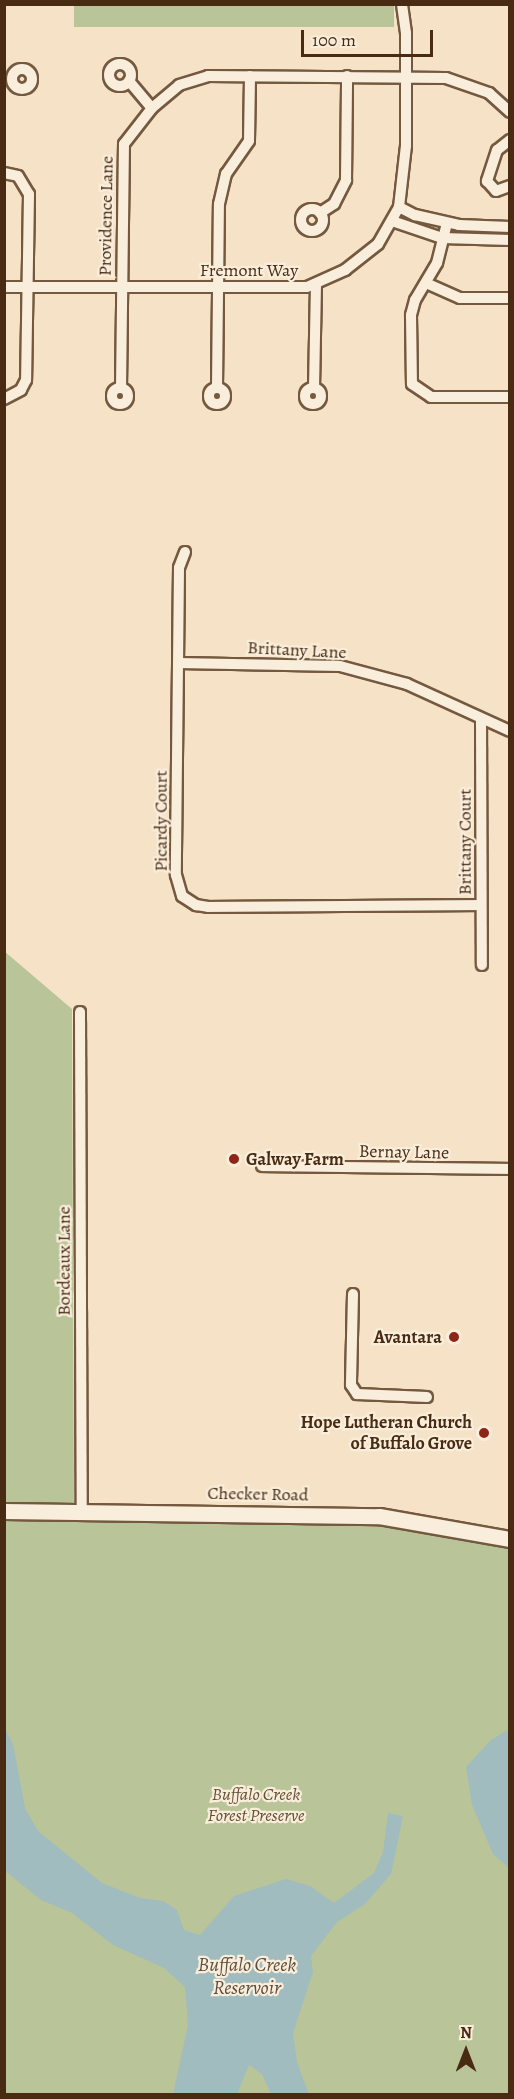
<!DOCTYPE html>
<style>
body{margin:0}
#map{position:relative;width:514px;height:2099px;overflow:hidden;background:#f6e3c7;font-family:Alegreya,serif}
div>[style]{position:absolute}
.green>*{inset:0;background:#b9c498;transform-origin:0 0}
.water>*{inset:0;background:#a0bcbe}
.roads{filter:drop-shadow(2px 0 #74593f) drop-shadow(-2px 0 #74593f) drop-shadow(0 2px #74593f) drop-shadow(0 -2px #74593f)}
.street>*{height:10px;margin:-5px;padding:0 5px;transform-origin:5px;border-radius:5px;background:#f9eddb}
.street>.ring{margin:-5px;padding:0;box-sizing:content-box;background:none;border:10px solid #f9eddb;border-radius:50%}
.secondary>*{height:15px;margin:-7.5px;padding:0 7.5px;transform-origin:7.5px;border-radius:7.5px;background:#f9eddb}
.dots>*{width:16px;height:16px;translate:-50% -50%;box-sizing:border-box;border:3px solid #f9eddb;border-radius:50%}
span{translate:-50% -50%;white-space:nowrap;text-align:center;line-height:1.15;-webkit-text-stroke:4.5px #f9eddb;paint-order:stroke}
.street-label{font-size:18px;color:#482b12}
.poi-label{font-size:18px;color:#482b12;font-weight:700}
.left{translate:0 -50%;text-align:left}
.right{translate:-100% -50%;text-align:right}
.park-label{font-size:18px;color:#645134;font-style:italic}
.water-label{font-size:20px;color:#5e4f3d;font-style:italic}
.frame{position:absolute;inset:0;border:6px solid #482b12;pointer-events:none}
.north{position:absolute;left:436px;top:2021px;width:60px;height:60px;-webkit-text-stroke:4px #f9eddb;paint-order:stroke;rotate:0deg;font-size:16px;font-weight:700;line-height:24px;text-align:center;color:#482b12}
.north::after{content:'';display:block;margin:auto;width:21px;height:27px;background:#482b12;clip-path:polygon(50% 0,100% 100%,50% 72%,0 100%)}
.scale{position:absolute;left:301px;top:30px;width:132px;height:27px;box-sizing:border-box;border:3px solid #482b12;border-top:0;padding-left:8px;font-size:18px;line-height:21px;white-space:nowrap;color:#482b12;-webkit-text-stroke:4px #f9eddb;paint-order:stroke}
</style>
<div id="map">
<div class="green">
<div style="left:74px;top:5px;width:320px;height:22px"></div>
<div style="clip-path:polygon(4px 951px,72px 1009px,74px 1516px,362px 1519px,509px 1543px,509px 2094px,5px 2094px)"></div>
</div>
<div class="water">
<div style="clip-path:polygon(5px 1729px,13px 1744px,25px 1808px,38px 1831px,102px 1883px,140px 1898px,163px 1901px,177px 1910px,184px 1930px,200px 1935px,234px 1896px,286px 1879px,310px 1886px,334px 1903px,374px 1873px,383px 1852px,388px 1813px,403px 1816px,391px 1874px,365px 1904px,337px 1922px,311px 1956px,313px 1972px,293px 2033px,297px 2062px,309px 2094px,271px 2094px,262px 2074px,249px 2065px,237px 2094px,173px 2094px,188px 2025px,185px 1987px,164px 1968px,113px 1945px,72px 1913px,41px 1900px,5px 1871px)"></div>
<div style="clip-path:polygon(509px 1729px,509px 1868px,493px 1854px,472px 1805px,466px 1767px,491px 1740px)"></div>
</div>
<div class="roads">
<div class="street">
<div class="ring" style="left:109px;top:64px;width:12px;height:12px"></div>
<div class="ring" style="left:12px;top:69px;width:10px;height:10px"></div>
<div style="left:129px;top:81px;width:35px;rotate:50deg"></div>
<div style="left:510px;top:140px;width:16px;rotate:142deg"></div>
<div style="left:497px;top:150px;width:33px;rotate:108deg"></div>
<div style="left:487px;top:181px;width:13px;rotate:48deg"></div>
<div style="left:496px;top:191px;width:15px;rotate:-20deg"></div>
<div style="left:4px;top:173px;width:14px;rotate:12deg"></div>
<div style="left:18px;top:176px;width:21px;rotate:59deg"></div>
<div style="left:29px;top:194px;width:186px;rotate:90.9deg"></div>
<div style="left:26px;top:380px;width:11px;rotate:117deg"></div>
<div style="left:21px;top:390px;width:19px;rotate:152deg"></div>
<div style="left:399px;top:207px;width:18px;rotate:27deg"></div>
<div style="left:415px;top:215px;width:45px;rotate:12.8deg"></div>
<div style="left:459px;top:225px;width:51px;rotate:2.2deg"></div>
<div class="ring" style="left:301px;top:209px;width:12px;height:12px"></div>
<div style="left:320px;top:213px;width:17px;rotate:-33deg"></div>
<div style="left:334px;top:204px;width:27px;rotate:-63deg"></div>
<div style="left:346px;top:180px;width:104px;rotate:-89.4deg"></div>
<div style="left:392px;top:221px;width:53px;rotate:18.8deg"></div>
<div style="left:442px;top:238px;width:68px;rotate:1.7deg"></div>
<div style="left:447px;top:223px;width:41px;rotate:104deg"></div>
<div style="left:437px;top:263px;width:43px;rotate:120.7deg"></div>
<div style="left:415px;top:300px;width:16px;rotate:105deg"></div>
<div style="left:411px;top:315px;width:69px;rotate:89.2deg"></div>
<div style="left:412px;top:384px;width:23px;rotate:34deg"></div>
<div style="left:431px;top:397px;width:79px"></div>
<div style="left:426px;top:283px;width:37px;rotate:24deg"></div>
<div style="left:460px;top:298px;width:50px"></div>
<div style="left:4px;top:287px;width:303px"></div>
<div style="left:307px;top:287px;width:42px;rotate:-24.1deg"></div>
<div style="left:345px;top:270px;width:42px;rotate:-38.2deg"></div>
<div style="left:378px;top:244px;width:43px;rotate:-60.4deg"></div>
<div style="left:399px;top:207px;width:61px;rotate:-83.5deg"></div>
<div style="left:406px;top:146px;width:113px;rotate:-90deg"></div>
<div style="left:406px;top:33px;width:29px;rotate:-98deg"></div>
<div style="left:121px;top:388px;width:244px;rotate:-89.3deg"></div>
<div style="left:124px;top:144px;width:46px;rotate:-52.1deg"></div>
<div style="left:152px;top:108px;width:35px;rotate:-40deg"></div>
<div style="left:179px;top:85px;width:30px;rotate:-17deg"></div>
<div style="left:208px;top:76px;width:238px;rotate:0.5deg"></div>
<div style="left:446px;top:78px;width:46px;rotate:19.2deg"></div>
<div style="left:489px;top:93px;width:28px;rotate:42deg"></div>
<div style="left:217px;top:388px;width:184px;rotate:-89.4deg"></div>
<div style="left:219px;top:204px;width:31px;rotate:-77deg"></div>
<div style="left:226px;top:174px;width:40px;rotate:-55.1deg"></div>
<div style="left:249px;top:141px;width:65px;rotate:-89.1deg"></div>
<div style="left:314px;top:388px;width:104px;rotate:-88.9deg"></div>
<div class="ring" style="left:209px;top:388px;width:6px;height:6px"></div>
<div class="ring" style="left:112px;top:388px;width:6px;height:6px"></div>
<div class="ring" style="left:305px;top:388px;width:6px;height:6px"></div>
<div style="left:185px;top:552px;width:17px;rotate:111deg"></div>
<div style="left:179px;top:568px;width:307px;rotate:90.6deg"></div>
<div style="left:176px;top:875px;width:22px;rotate:74deg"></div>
<div style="left:182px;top:896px;width:17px;rotate:33deg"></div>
<div style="left:196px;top:905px;width:12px;rotate:9deg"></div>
<div style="left:208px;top:907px;width:273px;rotate:-0.4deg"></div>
<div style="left:178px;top:663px;width:162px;rotate:1.1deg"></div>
<div style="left:340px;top:666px;width:69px;rotate:15deg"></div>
<div style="left:407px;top:684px;width:113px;rotate:24.5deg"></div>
<div style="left:481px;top:719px;width:246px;rotate:89.8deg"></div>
<div style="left:80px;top:1012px;width:499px;rotate:89.8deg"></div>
<div style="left:262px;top:1166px;width:248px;rotate:0.7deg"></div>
<div style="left:353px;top:1294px;width:91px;rotate:91.3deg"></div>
<div style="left:351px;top:1385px;width:11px;rotate:56deg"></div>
<div style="left:357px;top:1394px;width:70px;rotate:2.5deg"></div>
</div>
<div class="secondary">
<div style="left:4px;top:1511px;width:375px;rotate:0.8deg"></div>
<div style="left:379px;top:1516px;width:133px;rotate:10deg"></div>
</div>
</div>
<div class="dots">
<div style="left:234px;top:1159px;background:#8f2418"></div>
<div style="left:454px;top:1337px;background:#8f2418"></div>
<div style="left:484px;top:1433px;background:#8f2418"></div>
</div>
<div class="street-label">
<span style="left:106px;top:216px;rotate:-89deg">Providence Lane</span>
<span style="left:249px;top:270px">Fremont Way</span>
<span style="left:297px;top:650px;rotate:3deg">Brittany Lane</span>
<span style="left:161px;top:821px;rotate:-90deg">Picardy Court</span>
<span style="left:465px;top:842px;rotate:-90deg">Brittany Court</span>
<span style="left:404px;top:1152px;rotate:1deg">Bernay Lane</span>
<span style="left:64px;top:1261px;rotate:-90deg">Bordeaux Lane</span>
<span style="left:258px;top:1494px;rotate:1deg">Checker Road</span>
</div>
<div class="poi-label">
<span class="left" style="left:246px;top:1159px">Galway Farm</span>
<span class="right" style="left:442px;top:1337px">Avantara</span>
<span class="right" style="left:472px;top:1433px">Hope Lutheran Church<br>of Buffalo Grove</span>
</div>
<div class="park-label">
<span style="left:256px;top:1805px">Buffalo Creek<br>Forest Preserve</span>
</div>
<div class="water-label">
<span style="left:247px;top:1976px">Buffalo Creek<br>Reservoir</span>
</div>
<div class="frame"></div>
<div class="north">N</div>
<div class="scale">100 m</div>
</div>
